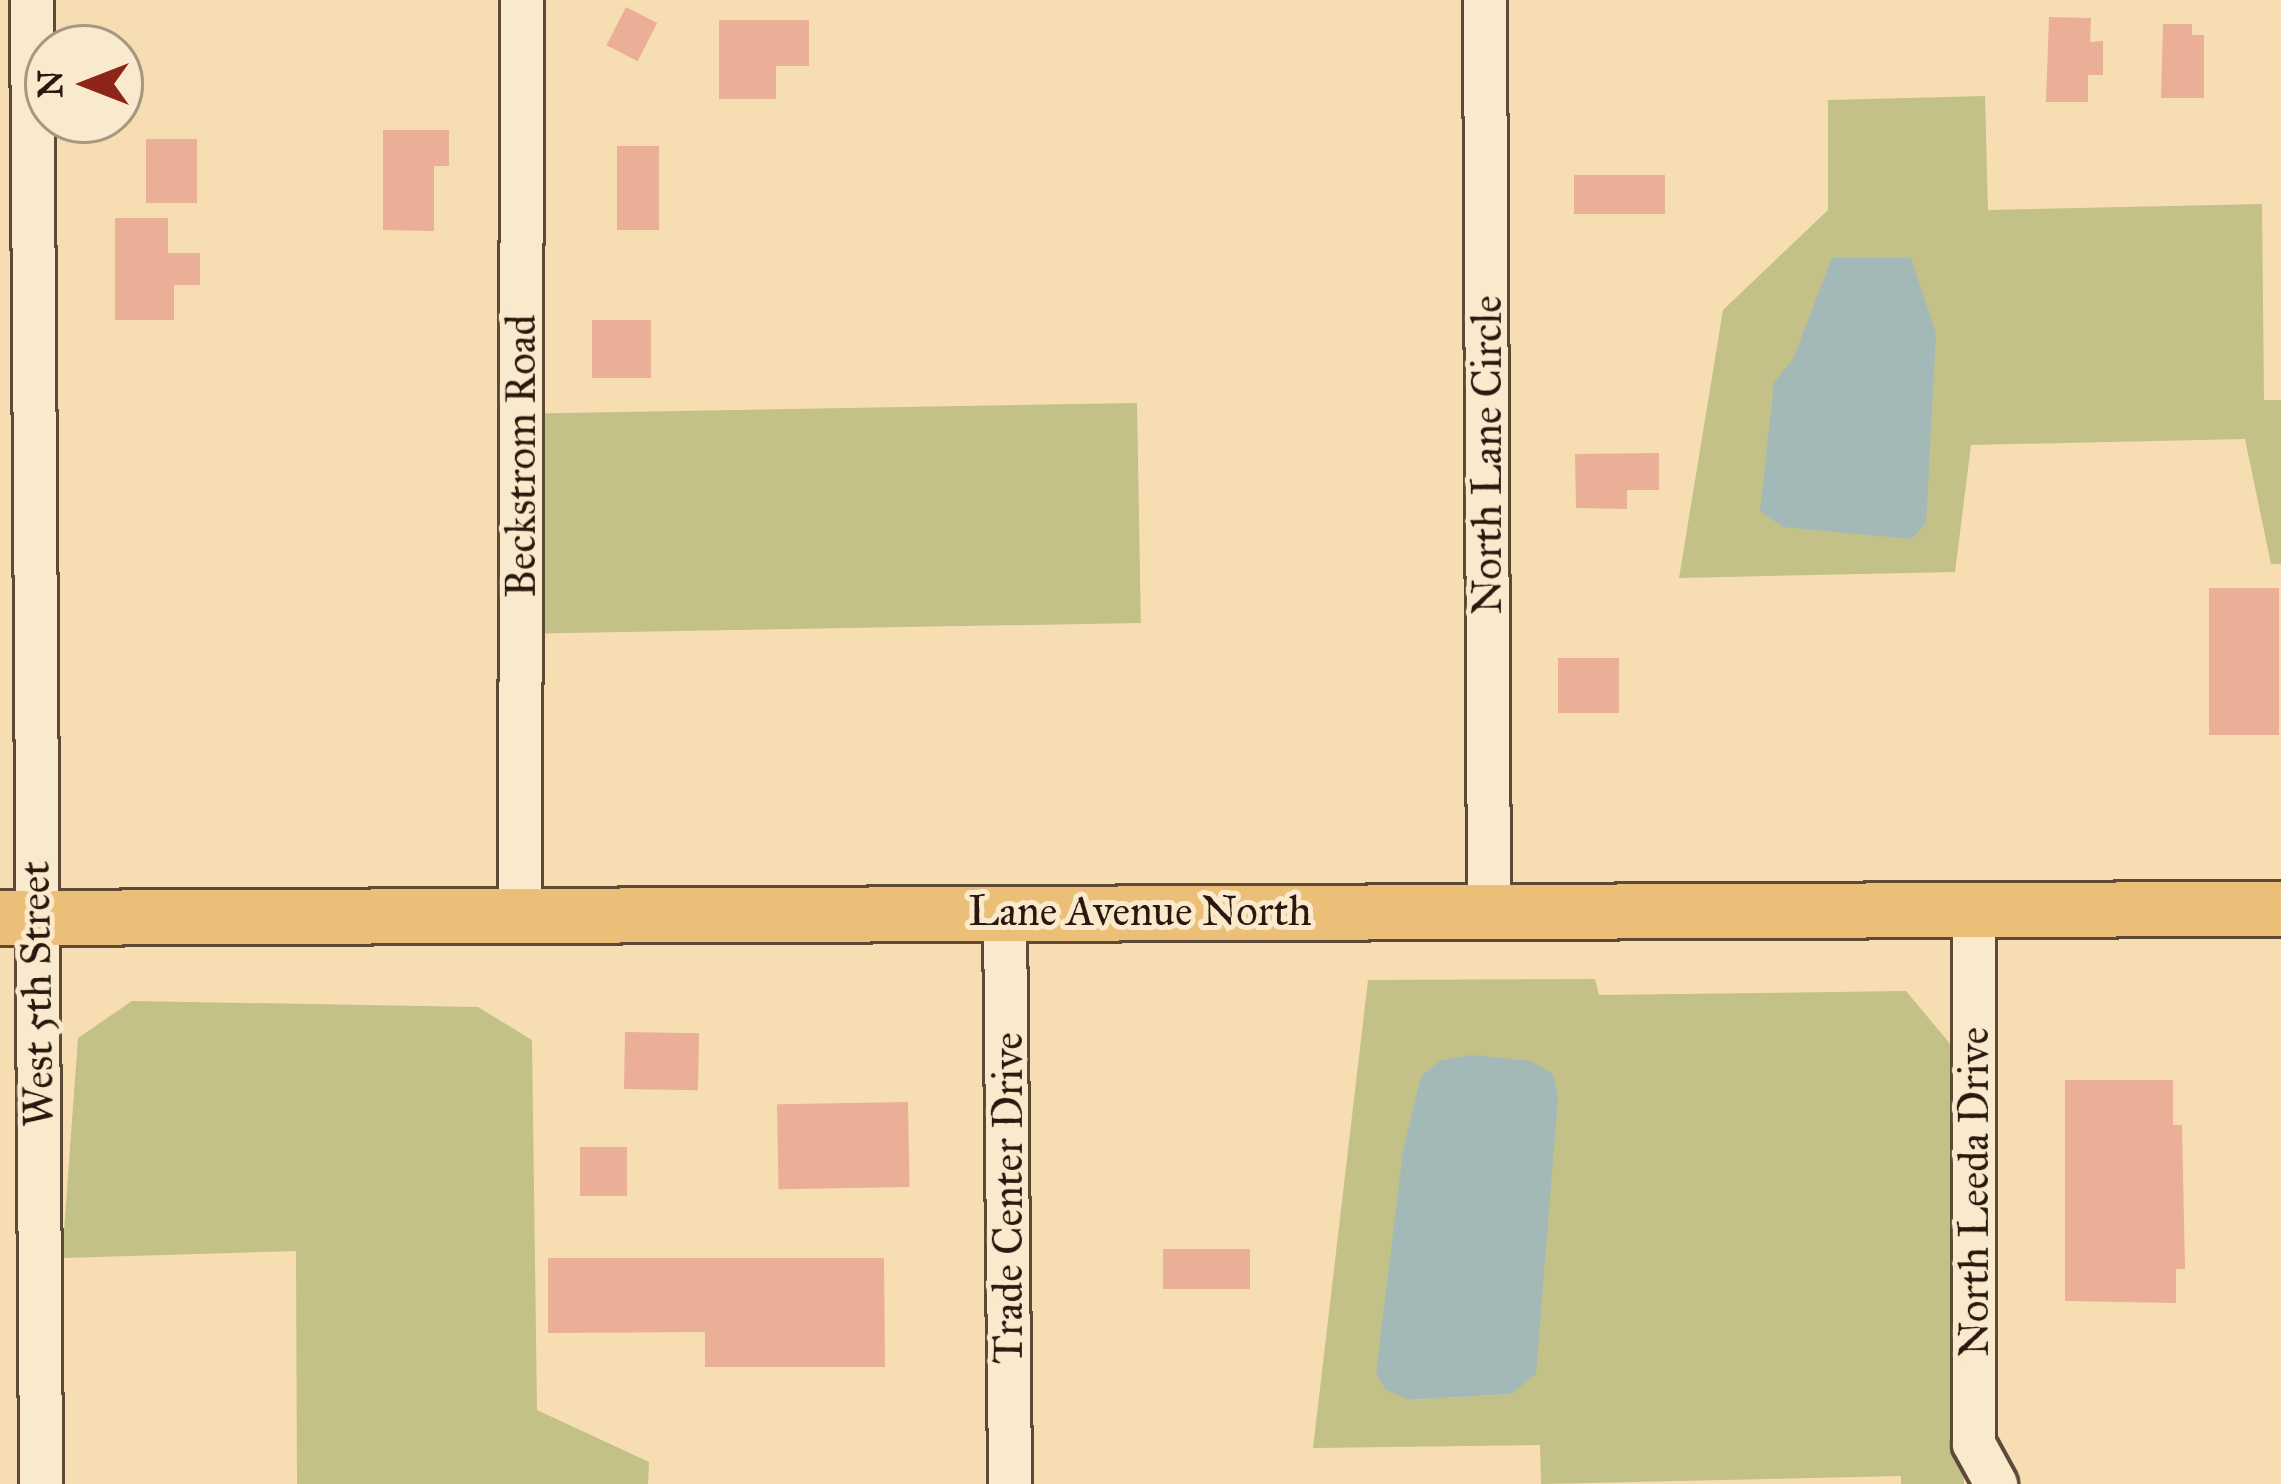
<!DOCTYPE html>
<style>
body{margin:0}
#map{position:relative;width:2281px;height:1484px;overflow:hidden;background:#f7deb2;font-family:"IM FELL Great Primer",serif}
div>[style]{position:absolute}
.green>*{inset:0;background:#c3c088;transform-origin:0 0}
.water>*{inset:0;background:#a3b9b8}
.building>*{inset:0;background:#ebae96;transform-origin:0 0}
.roads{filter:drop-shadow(3px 0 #5e4937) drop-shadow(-3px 0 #5e4937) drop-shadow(0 3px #5e4937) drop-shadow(0 -3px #5e4937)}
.minor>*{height:42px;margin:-21px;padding:0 21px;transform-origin:21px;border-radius:21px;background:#faeacd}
.major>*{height:54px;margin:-27px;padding:0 27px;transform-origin:27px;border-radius:27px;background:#ecbf79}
span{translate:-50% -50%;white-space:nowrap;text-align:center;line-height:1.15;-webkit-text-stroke:10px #faeacd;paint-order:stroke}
.street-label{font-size:42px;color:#2b170e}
.north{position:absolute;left:24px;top:24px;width:120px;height:120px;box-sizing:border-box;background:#faeacd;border:3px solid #a79681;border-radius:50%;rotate:270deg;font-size:33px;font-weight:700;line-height:48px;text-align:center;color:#2b170e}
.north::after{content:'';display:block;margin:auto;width:42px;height:54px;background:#8f2418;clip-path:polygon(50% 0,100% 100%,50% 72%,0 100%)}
</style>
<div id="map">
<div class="green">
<div style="clip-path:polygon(1985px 96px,1988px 210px,2262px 204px,2264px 400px,2281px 400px,2281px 564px,2271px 564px,2245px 439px,1971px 445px,1955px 572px,1679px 578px,1723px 310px,1828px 210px,1828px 100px)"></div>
<div style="left:1137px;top:403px;width:220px;height:602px;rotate:89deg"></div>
<div style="clip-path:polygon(evenodd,1595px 979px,1599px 995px,1906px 991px,1957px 1052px,1964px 1484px,1901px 1484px,1901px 1476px,1541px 1484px,1540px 1445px,1313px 1448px,1368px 980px,1595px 979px,1403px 1151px,1511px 1394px,1409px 1400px,1403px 1151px)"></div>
<div style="clip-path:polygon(132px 1001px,478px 1007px,532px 1040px,537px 1410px,649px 1462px,648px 1484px,297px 1484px,296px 1251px,62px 1258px,78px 1038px)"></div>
</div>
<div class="water">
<div style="clip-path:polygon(1832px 258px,1911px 258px,1936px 333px,1926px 523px,1911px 539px,1783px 527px,1760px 511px,1774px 382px,1793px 359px)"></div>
<div style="clip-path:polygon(1471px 1055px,1531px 1061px,1553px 1074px,1558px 1097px,1536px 1374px,1511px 1394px,1409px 1400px,1385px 1389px,1376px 1373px,1403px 1151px,1421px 1077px,1439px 1061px)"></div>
</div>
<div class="building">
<div style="left:626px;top:7px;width:35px;height:43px;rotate:27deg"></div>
<div style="clip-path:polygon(2049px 17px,2091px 18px,2090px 42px,2103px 41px,2103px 75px,2088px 75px,2088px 102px,2046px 102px)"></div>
<div style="clip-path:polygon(719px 20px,809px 20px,809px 66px,776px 66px,776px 99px,719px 99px)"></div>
<div style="clip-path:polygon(2163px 24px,2192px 24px,2192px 35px,2204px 35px,2204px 98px,2161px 98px)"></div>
<div style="clip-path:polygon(383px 130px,449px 130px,449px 166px,434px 166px,434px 231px,383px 230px)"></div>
<div style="left:146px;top:139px;width:51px;height:64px"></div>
<div style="left:617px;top:146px;width:42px;height:84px"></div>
<div style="left:1665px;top:175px;width:39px;height:91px;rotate:90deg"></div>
<div style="clip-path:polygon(115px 218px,168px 218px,168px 253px,200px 253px,200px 285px,174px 285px,174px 320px,115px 320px)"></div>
<div style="left:592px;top:320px;width:59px;height:58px"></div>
<div style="clip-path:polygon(1659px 453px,1659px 490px,1627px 490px,1627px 509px,1576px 508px,1575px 454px)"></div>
<div style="left:2209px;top:588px;width:70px;height:147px"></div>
<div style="left:1558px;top:658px;width:61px;height:55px"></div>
<div style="left:625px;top:1032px;width:74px;height:57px;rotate:1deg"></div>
<div style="clip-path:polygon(2065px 1080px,2173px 1080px,2173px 1125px,2182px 1125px,2185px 1269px,2176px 1269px,2176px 1303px,2065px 1301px)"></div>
<div style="left:908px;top:1102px;width:85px;height:131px;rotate:89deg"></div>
<div style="left:580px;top:1147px;width:47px;height:49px"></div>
<div style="left:1163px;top:1249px;width:87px;height:40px"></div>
<div style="clip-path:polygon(548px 1258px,884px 1258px,885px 1367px,705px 1367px,705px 1332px,548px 1333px)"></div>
</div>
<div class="roads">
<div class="minor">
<div style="left:32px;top:0;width:1484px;rotate:89.65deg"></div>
<div style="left:1485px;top:0;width:910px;rotate:89.75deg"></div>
<div style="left:1974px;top:910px;width:534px;rotate:90deg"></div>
<div style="left:1974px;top:1444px;width:46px;rotate:61.2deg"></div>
<div style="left:1005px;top:911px;width:573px;rotate:89.5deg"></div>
<div style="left:520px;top:912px;width:912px;rotate:-89.87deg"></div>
</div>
<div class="major">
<div style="left:0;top:918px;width:2281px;rotate:-0.23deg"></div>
</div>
</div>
<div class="street-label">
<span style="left:1487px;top:455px;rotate:-90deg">North Lane Circle</span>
<span style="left:521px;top:456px;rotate:-90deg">Beckstrom Road</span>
<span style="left:1140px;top:911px">Lane Avenue North</span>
<span style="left:37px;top:994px;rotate:-91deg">West 5th Street</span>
<span style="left:1974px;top:1192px;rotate:-90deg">North Leeda Drive</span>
<span style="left:1008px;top:1198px;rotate:-90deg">Trade Center Drive</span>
</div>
<div class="north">N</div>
</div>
